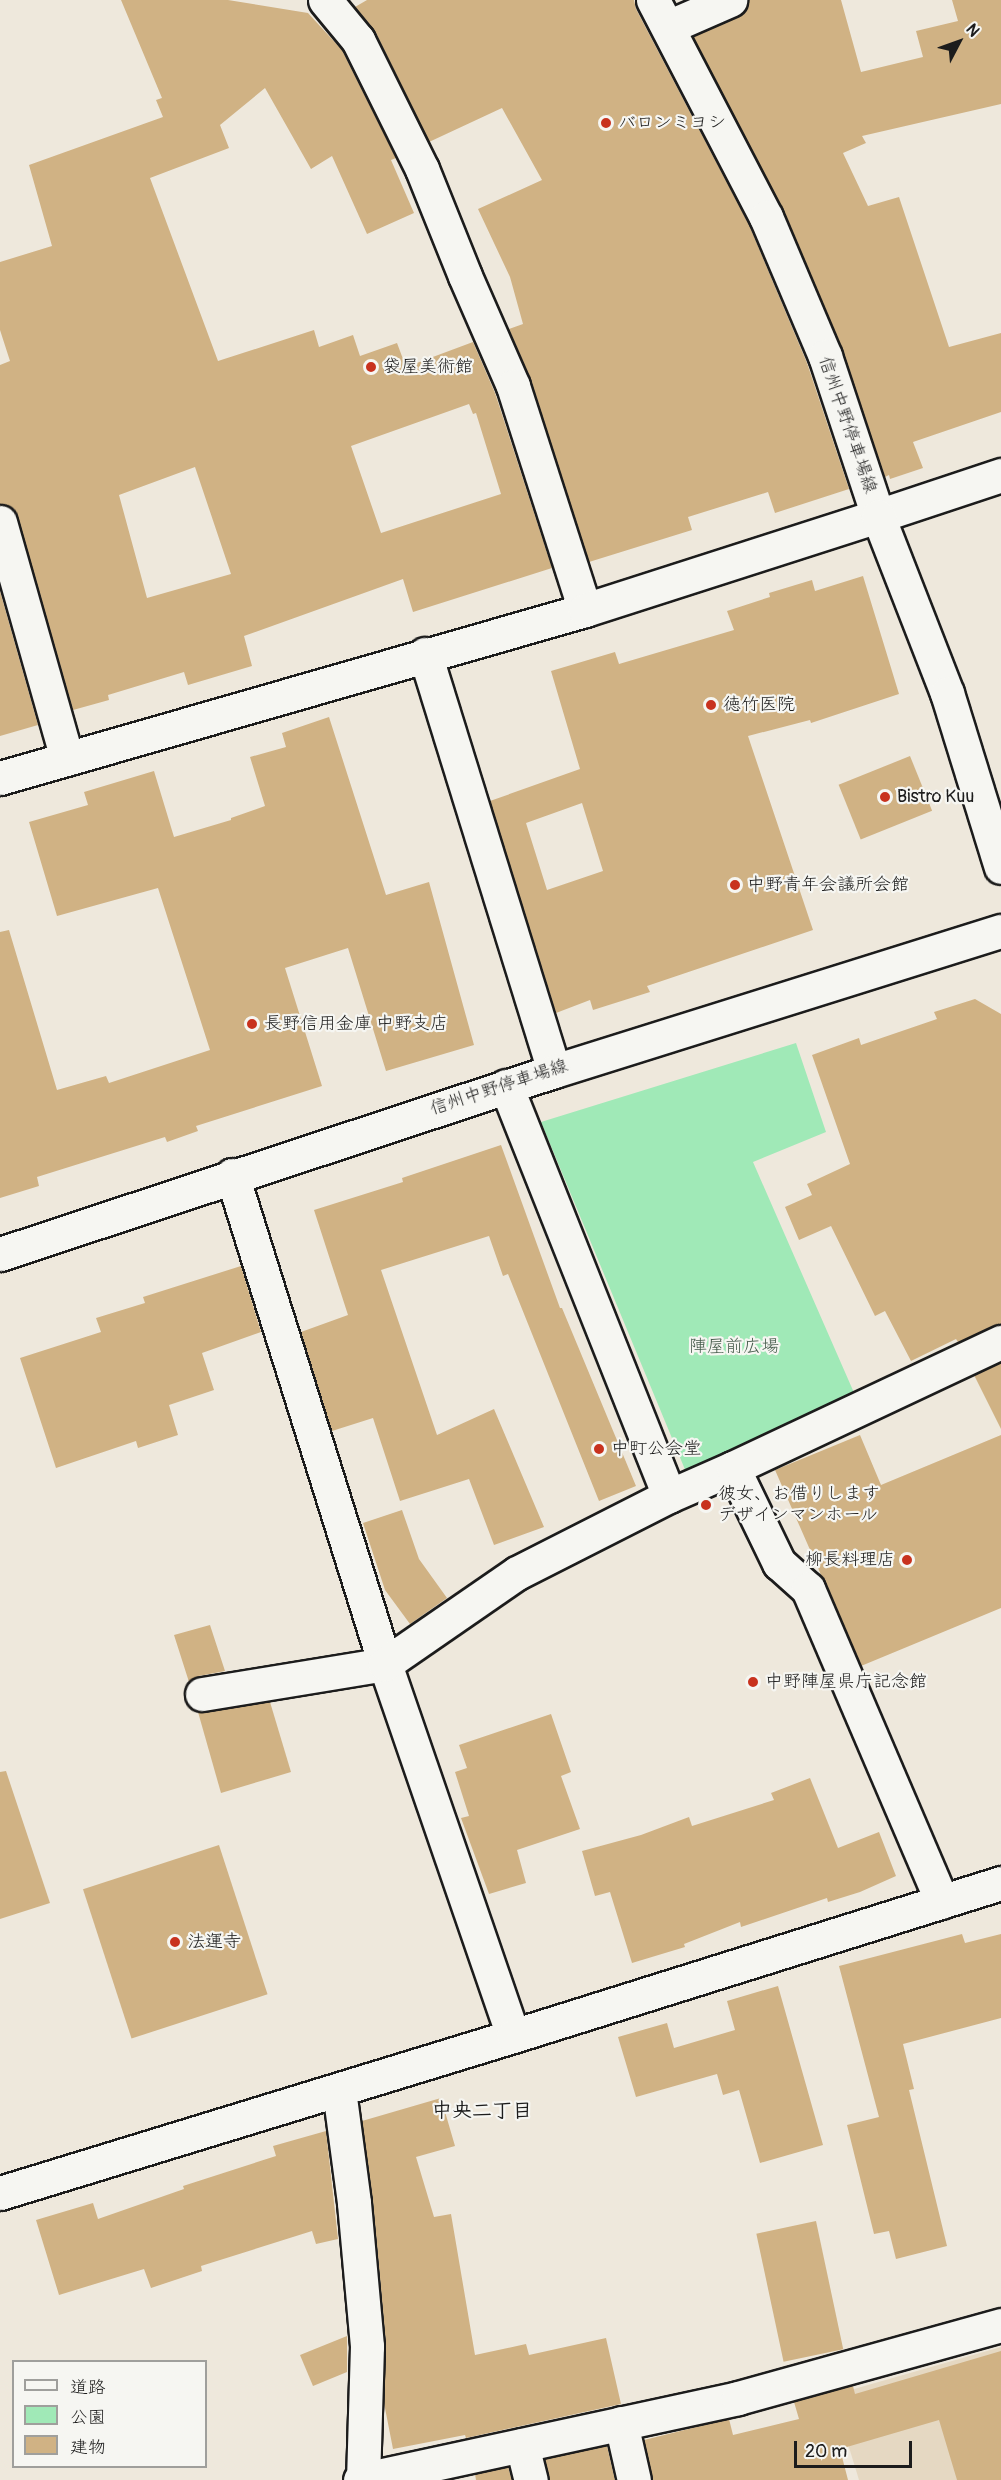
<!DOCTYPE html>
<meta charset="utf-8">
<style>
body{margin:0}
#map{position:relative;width:1001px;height:2480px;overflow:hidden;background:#eee8dc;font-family:Pangolin,"Klee One",sans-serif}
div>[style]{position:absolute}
.built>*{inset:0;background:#e5d8c2}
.green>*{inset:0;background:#a0e9b7}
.building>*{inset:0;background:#d0b284;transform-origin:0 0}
.roads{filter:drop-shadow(2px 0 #1c1c1c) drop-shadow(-2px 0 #1c1c1c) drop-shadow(0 2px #1c1c1c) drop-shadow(0 -2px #1c1c1c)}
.minor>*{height:33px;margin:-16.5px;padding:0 16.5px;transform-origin:16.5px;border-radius:16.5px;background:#f6f6f2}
.tertiary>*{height:33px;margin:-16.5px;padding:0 16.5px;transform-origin:16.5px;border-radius:16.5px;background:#f6f6f2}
.secondary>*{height:33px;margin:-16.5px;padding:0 16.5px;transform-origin:16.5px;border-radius:16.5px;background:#f6f6f2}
.dots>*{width:16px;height:16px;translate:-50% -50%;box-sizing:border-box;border:3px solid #f6f6f2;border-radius:50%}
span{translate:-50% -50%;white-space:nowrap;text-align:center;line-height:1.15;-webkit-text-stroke:4.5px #f6f6f2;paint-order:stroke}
.poi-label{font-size:18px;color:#1c1c1c}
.left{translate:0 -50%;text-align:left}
.right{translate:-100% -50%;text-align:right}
.street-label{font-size:18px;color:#1c1c1c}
.park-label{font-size:18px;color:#445a4a}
.neighbourhood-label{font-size:20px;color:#1c1c1c;font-weight:700}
.legend{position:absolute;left:12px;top:2360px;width:195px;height:108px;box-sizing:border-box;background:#f6f6f2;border:2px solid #9f9f9c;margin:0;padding:8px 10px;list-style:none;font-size:18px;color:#1c1c1c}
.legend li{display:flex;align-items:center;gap:12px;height:30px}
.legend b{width:30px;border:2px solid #9f9f9c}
.north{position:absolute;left:929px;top:12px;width:60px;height:60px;-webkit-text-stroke:4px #f6f6f2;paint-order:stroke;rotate:49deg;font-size:16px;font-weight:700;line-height:24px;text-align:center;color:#1c1c1c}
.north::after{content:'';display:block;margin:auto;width:21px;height:27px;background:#1c1c1c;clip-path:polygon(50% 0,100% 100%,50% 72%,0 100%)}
.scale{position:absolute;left:794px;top:2441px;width:118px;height:27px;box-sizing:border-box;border:3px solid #1c1c1c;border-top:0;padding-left:8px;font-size:18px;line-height:21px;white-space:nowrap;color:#1c1c1c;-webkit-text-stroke:4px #f6f6f2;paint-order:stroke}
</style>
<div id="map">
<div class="built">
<div style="clip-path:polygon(1001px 2347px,1001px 2480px,859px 2480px,833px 2395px)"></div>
</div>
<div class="green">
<div style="clip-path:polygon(796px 1043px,826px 1132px,753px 1162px,855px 1395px,686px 1472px,541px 1122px)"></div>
</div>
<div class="building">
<div style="clip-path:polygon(evenodd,121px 0,228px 0,308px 13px,342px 50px,396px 158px,391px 160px,414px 213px,367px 234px,332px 156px,311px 169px,265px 88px,220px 125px,229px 148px,150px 178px,218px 361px,314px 330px,319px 347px,353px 335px,360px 356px,397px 343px,406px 367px,473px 342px,495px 393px,552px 568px,413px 612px,403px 579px,244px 636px,252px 666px,188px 685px,184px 672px,108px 695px,109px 700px,73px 710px,18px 517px,13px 508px,0 504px,0 365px,10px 361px,0 330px,0 262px,52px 246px,29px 165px,163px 117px,156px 100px,162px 98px,121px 0,469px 404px,473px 414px,476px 413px,501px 494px,381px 533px,351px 446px,469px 404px,121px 0,195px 467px,231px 574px,147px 598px,119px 495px,195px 467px)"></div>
<div style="clip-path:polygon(367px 0,634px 0,636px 9px,749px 225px,807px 363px,849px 489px,775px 513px,768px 492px,688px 517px,692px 530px,589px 562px,531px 380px,509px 329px,523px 324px,510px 277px,478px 209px,542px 180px,502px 108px,429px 142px,375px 31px,355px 7px)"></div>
<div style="clip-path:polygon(748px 0,841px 0,861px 72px,923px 57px,916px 31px,958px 21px,952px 0,1001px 0,1001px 104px,862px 136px,866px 143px,843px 153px,868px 206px,899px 197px,949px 347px,1001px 333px,1001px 412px,913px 442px,923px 468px,890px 479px,889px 475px,885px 477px,842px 349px,783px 210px,693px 36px,738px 17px,745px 11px)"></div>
<div style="clip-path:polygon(evenodd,863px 576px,899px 694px,811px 723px,810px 720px,748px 736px,813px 930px,647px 986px,650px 992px,593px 1010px,590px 1000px,556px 1013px,490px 801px,580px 769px,551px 671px,615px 652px,619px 664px,734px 630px,727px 611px,770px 597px,769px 593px,812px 580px,815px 591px,863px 576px,582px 803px,603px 871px,547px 890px,526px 823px,582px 803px)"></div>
<div style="clip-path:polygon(0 591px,38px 725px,0 736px)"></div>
<div style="clip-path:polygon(329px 717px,386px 895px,429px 882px,474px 1045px,386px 1071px,348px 948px,285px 968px,322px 1086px,196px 1126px,198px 1131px,167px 1142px,165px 1137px,37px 1177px,39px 1186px,0 1198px,0 932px,9px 930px,57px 1090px,106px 1076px,109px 1083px,210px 1050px,158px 888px,57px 916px,29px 822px,88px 805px,84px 792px,154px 771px,174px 837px,231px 820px,231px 818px,265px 806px,250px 757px,286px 747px,282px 733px)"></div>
<div style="left:910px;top:756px;width:59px;height:77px;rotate:68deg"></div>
<div style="clip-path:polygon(975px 999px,1001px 1014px,1001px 1324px,958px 1342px,956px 1339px,911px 1361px,885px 1311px,875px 1316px,831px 1226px,799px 1240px,785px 1207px,812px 1195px,807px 1184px,850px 1164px,812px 1055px,859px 1038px,861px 1045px,937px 1019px,934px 1012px)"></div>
<div style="clip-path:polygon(501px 1145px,560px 1308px,562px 1308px,636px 1486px,599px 1501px,508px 1274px,503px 1276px,489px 1236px,381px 1270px,437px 1435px,494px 1409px,544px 1527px,494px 1545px,469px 1479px,400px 1501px,373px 1418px,332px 1431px,301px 1332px,348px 1315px,314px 1210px,403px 1182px,402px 1178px)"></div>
<div style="clip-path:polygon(241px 1266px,261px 1332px,202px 1353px,214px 1390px,169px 1405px,178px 1435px,138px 1448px,136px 1441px,56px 1468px,20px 1358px,101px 1332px,96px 1318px,145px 1303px,143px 1297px)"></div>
<div style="clip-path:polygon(1001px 1363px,1001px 1429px,974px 1375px)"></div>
<div style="clip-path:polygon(860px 1435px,881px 1485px,1001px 1435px,1001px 1608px,861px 1666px,775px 1470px)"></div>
<div style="clip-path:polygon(402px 1510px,419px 1559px,447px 1598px,410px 1624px,385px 1590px,363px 1523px)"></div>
<div style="clip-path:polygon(210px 1625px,225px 1671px,199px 1676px,189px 1682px,174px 1635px)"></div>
<div style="clip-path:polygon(270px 1702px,291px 1772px,221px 1793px,198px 1712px)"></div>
<div style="clip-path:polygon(551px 1714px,571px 1772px,561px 1776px,580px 1829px,517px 1850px,526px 1883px,489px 1894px,461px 1818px,469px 1816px,455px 1772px,467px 1768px,459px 1745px)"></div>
<div style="clip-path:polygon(6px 1771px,50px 1903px,0 1919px,0 1772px)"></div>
<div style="clip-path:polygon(810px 1778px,838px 1848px,879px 1832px,896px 1876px,860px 1892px,828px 1902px,827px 1898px,741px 1927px,740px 1922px,684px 1944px,685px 1947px,632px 1963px,610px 1892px,595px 1896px,582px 1851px,641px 1835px,689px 1817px,692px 1826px,774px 1800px,771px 1793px)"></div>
<div style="left:219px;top:1845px;width:157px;height:143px;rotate:72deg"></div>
<div style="clip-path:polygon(962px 1934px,965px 1943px,1001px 1934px,1001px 2018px,903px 2044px,914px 2089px,909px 2090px,947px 2246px,896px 2259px,889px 2231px,874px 2234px,847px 2125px,879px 2117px,839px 1966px)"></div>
<div style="clip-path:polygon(778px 1986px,823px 2145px,760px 2163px,739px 2090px,723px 2095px,717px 2074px,636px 2097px,618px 2037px,667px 2023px,674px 2048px,735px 2030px,727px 2001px)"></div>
<div style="clip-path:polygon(441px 2098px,455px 2146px,416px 2157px,434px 2217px,451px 2214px,475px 2355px,526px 2344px,529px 2355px,606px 2338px,621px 2404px,466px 2438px,465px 2435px,393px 2449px,384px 2403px,386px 2344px,373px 2201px,362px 2121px)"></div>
<div style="clip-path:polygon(326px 2131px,338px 2239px,316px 2244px,312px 2231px,201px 2266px,202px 2271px,151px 2288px,144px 2269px,59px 2295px,36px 2220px,93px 2203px,98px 2219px,184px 2189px,183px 2186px,276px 2156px,273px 2146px)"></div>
<div style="left:816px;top:2221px;width:131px;height:61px;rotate:78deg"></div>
<div style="clip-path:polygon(347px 2336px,347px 2372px,313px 2386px,300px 2355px)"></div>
<div style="clip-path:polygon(1001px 2351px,1001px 2480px,957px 2480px,939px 2420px,840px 2449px,848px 2480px,652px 2480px,644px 2440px,729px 2419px,733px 2435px,799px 2419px,794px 2402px,853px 2386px,855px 2394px)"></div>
<div style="clip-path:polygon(607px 2446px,615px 2480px,549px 2480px,545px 2459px)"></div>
<div style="clip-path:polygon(508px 2467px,512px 2480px,476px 2480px,475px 2474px)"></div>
</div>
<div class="roads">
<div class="minor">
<div style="left:325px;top:0;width:52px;rotate:50.5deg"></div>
<div style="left:358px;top:40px;width:144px;rotate:63.6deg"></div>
<div style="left:422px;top:169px;width:115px;rotate:68.1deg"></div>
<div style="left:465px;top:276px;width:120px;rotate:66.4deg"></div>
<div style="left:513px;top:386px;width:235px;rotate:72.2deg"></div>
<div style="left:668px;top:27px;width:68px;rotate:-23.5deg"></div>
<div style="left:878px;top:516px;width:130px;rotate:-18.4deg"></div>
<div style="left:0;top:522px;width:246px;rotate:74.2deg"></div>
<div style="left:425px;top:654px;width:436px;rotate:72.8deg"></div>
<div style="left:506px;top:1086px;width:441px;rotate:68.3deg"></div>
<div style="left:232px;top:1175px;width:512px;rotate:72.63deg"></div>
<div style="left:385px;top:1664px;width:393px;rotate:71deg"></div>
<div style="left:733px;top:1468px;width:106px;rotate:64.2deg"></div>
<div style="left:779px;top:1563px;width:39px;rotate:42deg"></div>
<div style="left:808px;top:1589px;width:340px;rotate:66.8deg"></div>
<div style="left:202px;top:1694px;width:185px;rotate:-9.3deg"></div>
<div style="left:385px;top:1664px;width:160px;rotate:-34.6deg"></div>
<div style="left:517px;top:1573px;width:170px;rotate:-26.9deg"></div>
<div style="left:669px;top:1496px;width:70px;rotate:-23.6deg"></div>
<div style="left:733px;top:1468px;width:296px;rotate:-25.2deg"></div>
<div style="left:339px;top:2090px;width:114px;rotate:82.4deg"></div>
<div style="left:354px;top:2203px;width:144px;rotate:84.8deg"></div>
<div style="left:367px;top:2346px;width:134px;rotate:91.7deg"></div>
<div style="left:621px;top:2423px;width:58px;rotate:77.2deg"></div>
<div style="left:522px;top:2445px;width:36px;rotate:76deg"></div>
<div style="left:360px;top:2480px;width:387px;rotate:-12.2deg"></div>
<div style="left:738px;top:2398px;width:273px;rotate:-15.5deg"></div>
</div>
<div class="tertiary">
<div style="left:0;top:778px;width:609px;rotate:-16.02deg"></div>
<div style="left:585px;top:610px;width:308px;rotate:-17.8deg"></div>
<div style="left:0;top:2193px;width:536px;rotate:-17.02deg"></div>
<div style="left:513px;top:2036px;width:511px;rotate:-17.41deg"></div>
</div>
<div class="secondary">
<div style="left:653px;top:0;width:245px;rotate:62.5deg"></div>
<div style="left:766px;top:217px;width:151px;rotate:67deg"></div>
<div style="left:825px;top:356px;width:169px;rotate:71.7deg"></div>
<div style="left:878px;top:516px;width:190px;rotate:68.7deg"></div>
<div style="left:947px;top:693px;width:182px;rotate:72.8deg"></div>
<div style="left:0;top:1254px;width:583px;rotate:-18.28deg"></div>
<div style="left:554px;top:1071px;width:468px;rotate:-17.4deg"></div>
</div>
</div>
<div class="dots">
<div style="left:606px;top:123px;background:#c8321e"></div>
<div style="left:371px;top:367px;background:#c8321e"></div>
<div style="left:711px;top:705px;background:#c8321e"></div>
<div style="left:885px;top:797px;background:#c8321e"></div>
<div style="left:735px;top:885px;background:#c8321e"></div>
<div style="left:252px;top:1024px;background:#c8321e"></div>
<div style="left:599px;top:1449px;background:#c8321e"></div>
<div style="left:706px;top:1505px;background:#c8321e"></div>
<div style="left:907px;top:1560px;background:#c8321e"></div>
<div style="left:753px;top:1682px;background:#c8321e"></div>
<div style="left:175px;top:1942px;background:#c8321e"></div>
</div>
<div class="poi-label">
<span class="left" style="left:618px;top:123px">バロンミヨシ</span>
<span class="left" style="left:383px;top:367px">袋屋美術館</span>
<span class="left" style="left:723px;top:705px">徳竹医院</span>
<span class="left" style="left:897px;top:797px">Bistro Kuu</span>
<span class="left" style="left:747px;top:885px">中野青年会議所会館</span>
<span class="left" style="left:264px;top:1024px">長野信用金庫 中野支店</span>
<span class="left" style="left:611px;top:1449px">中町公会堂</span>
<span class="left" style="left:718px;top:1505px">彼女、お借りします<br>デザインマンホール</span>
<span class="right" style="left:895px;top:1560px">柳長料理店</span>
<span class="left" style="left:765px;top:1682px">中野陣屋県庁記念館</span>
<span class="left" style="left:187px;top:1942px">法運寺</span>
</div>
<div class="street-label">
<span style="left:847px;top:425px;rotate:71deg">信州中野停車場線</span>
<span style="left:499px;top:1088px;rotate:-18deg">信州中野停車場線</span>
</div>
<div class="park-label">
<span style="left:734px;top:1347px">陣屋前広場</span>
</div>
<div class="neighbourhood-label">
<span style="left:482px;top:2110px">中央二丁目</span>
</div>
<ul class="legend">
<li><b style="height:8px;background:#f6f6f2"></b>道路</li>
<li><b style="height:16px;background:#a0e9b7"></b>公園</li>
<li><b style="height:16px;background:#d0b284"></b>建物</li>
</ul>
<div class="north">N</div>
<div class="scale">20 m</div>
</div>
